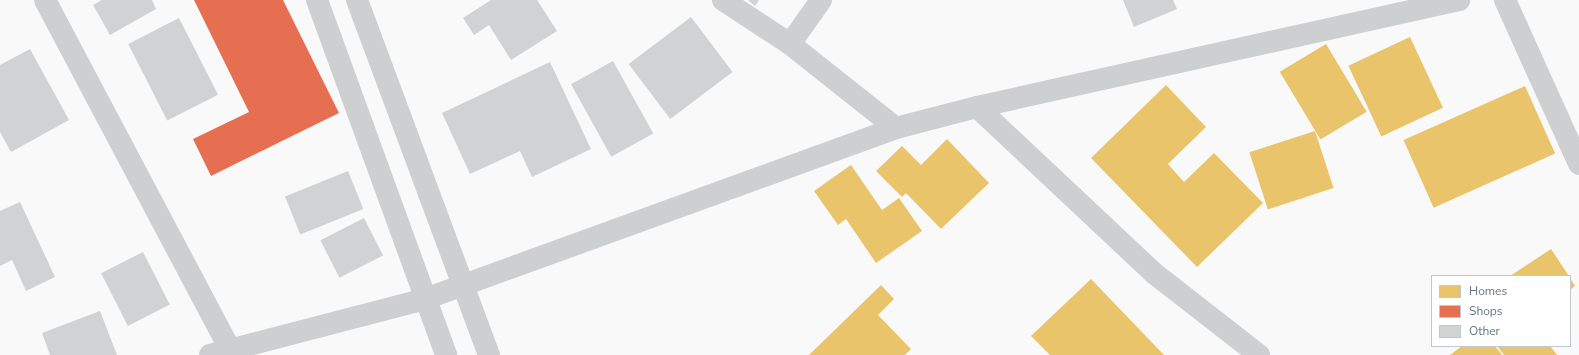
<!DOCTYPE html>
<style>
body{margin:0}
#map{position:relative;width:1579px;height:355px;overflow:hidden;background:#f9f9f9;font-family:"Nunito Sans",sans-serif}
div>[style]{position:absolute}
.homes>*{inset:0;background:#e9c46a;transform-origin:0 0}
.shops>*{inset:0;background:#e76f51}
.building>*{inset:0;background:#d0d2d3;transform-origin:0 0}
.minor>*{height:22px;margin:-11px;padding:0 11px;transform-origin:11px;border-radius:11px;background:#cecfd0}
span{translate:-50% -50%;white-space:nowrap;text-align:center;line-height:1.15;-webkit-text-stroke:4px #fff;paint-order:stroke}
.legend{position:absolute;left:1431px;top:275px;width:140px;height:72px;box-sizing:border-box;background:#fff;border:1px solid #c1c8cd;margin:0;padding:5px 7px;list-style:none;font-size:12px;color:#657683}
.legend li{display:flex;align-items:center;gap:8px;height:20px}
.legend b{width:20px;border:1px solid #c1c8cd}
</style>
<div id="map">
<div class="homes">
<div style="left:1410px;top:37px;width:78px;height:68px;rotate:65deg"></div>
<div style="left:1326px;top:44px;width:79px;height:54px;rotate:59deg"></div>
<div style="clip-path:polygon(1166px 85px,1206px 127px,1168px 164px,1184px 182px,1214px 153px,1263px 203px,1197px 267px,1091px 158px)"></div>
<div style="left:1525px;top:86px;width:74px;height:133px;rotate:66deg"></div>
<div style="left:1315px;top:131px;width:60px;height:69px;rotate:72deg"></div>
<div style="clip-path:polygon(947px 139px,989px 183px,941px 229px,906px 193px,902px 197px,876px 171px,902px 146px,921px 165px)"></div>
<div style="clip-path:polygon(851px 165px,882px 210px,899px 198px,922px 231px,876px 263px,846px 219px,838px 225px,814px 191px)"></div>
<div style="clip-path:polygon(1551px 249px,1569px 276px,1510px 276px)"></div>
<div style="clip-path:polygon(1570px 278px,1575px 286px,1570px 290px)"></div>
<div style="clip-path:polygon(1091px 279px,1164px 355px,1050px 355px,1031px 336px)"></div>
<div style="clip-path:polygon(881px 285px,894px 299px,878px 315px,911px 349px,905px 355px,809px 355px)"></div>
<div style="clip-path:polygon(1462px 346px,1495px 346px,1502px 355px,1450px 355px)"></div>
<div style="clip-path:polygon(1497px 346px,1550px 346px,1557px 355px,1504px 355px)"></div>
</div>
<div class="shops">
<div style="clip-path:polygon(194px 0,283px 0,339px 113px,211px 176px,193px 139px,249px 112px)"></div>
</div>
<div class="building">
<div style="clip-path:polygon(102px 0,152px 0,156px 9px,110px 35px,93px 5px)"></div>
<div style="clip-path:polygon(491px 0,537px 0,557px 31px,511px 60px,489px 25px,474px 35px,463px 18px)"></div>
<div style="clip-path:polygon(748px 0,759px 0,755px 6px)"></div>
<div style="clip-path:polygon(1123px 0,1173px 0,1177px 9px,1134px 27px)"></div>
<div style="left:691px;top:17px;width:69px;height:78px;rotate:53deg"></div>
<div style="left:179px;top:18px;width:86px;height:57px;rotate:63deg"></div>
<div style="clip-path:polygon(30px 49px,69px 120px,11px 152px,0 132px,0 65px)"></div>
<div style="left:613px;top:61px;width:83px;height:48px;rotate:61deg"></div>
<div style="clip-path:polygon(550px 62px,591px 149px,532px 177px,520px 151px,470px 174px,442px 113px)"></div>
<div style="left:348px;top:171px;width:41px;height:68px;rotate:68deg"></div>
<div style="clip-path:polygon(20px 202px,55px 277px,26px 291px,12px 260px,0 266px,0 211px)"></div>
<div style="left:364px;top:218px;width:42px;height:49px;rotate:63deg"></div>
<div style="left:143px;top:252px;width:59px;height:47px;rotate:63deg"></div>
<div style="clip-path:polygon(100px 311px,117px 355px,50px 355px,42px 333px)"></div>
</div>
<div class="minor">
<div style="left:45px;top:0;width:395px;rotate:62.1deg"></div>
<div style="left:317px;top:0;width:378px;rotate:70deg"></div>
<div style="left:357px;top:0;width:379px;rotate:69.6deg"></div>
<div style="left:723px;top:0;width:80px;rotate:33.3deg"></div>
<div style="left:790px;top:44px;width:135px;rotate:38.4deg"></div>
<div style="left:1505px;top:0;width:180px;rotate:65.7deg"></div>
<div style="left:790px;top:44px;width:54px;rotate:-54.8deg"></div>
<div style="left:977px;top:107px;width:244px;rotate:43.2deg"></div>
<div style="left:1155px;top:274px;width:132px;rotate:37.9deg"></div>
<div style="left:210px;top:355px;width:222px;rotate:-14.6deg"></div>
<div style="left:425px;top:299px;width:501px;rotate:-19.95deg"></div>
<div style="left:896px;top:128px;width:84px;rotate:-14.5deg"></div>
<div style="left:977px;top:107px;width:494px;rotate:-12.5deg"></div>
</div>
<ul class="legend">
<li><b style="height:11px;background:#e9c46a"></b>Homes</li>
<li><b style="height:11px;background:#e76f51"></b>Shops</li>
<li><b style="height:11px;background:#d0d2d3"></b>Other</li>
</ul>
</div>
